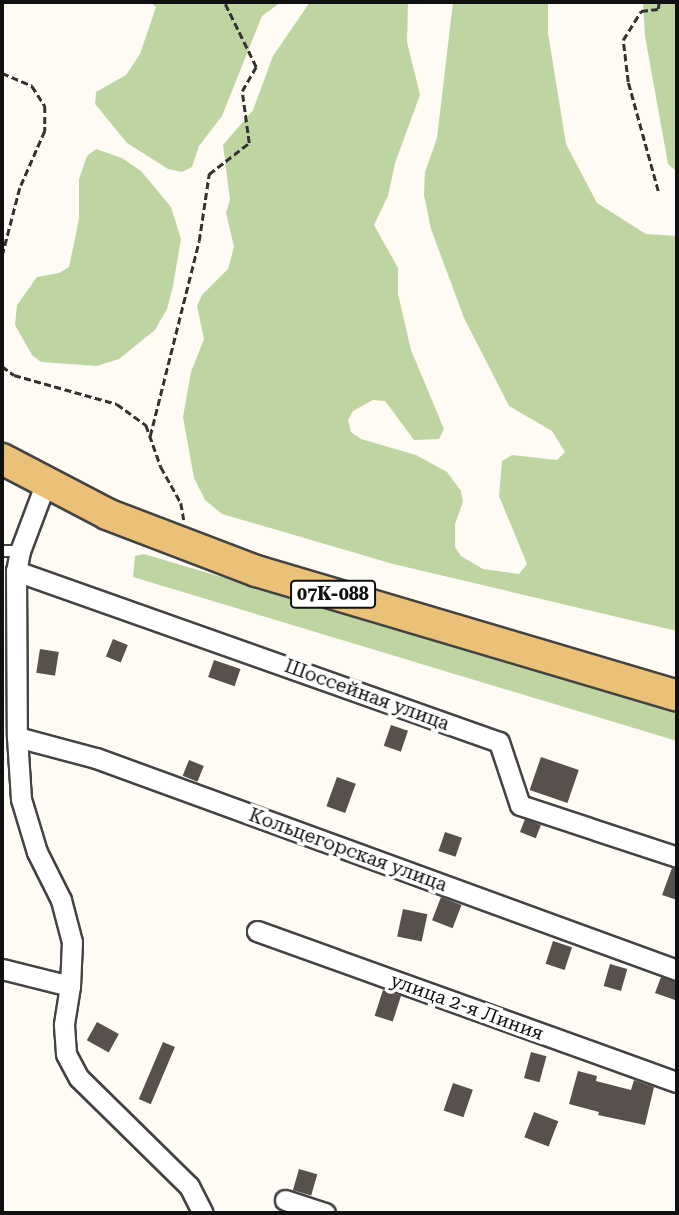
<!DOCTYPE html>
<meta charset="utf-8">
<style>
body{margin:0}
#map{position:relative;width:679px;height:1215px;overflow:hidden;background:#fefbf4;font-family:"Roboto Serif",serif}
div>[style]{position:absolute}
.forest>*{inset:0;background:#bfd5a1}
.building>*{inset:0;background:#58504d;transform-origin:0 0}
.path>*{height:2.5px;margin-top:-1.25px;transform-origin:0;background:repeating-linear-gradient(90deg,#323232 0 7px,transparent 0 10.5px)}
.roads{filter:drop-shadow(2px 0 #434343) drop-shadow(-2px 0 #434343) drop-shadow(0 2px #434343) drop-shadow(0 -2px #434343)}
.service>*{height:10px;margin:-5px;padding:0 5px;transform-origin:5px;border-radius:5px;background:#fff}
.minor>*{height:19px;margin:-9.5px;padding:0 9.5px;transform-origin:9.5px;border-radius:9.5px;background:#fff}
.primary>*{height:30px;margin:-15px;padding:0 15px;transform-origin:15px;border-radius:15px;background:#ebc177}
span{translate:-50% -50%;white-space:nowrap;text-align:center;line-height:1.15;-webkit-text-stroke:7px #fff;paint-order:stroke}
.shield-label span{padding:2px 5px;background:#fff;border:2px solid;border-radius:5px;-webkit-text-stroke-width:0}
.shield-label{font-size:18px;color:#101010;font-weight:700}
.street-label{font-size:19px;color:#101010}
.frame{position:absolute;inset:0;border:4px solid #101010;pointer-events:none}
</style>
<div id="map">
<div class="forest">
<div style="clip-path:polygon(150px 2px,281px 2px,262px 16px,222px 116px,199px 146px,192px 167px,182px 172px,168px 169px,127px 143px,95px 104px,96px 92px,126px 75px,140px 54px,156px 7px)"></div>
<div style="clip-path:polygon(310px 2px,408px 2px,407px 42px,420px 95px,395px 163px,388px 196px,374px 225px,398px 268px,398px 294px,411px 350px,444px 429px,439px 439px,414px 440px,385px 401px,373px 400px,353px 411px,348px 420px,351px 432px,361px 439px,416px 455px,447px 472px,461px 491px,463px 502px,455px 524px,455px 547px,461px 556px,483px 569px,519px 574px,527px 564px,499px 496px,502px 461px,512px 455px,557px 460px,565px 452px,552px 431px,509px 406px,464px 318px,431px 229px,424px 195px,425px 172px,437px 138px,453px 2px,548px 2px,548px 33px,566px 144px,597px 203px,646px 234px,677px 236px,677px 631px,393px 564px,222px 514px,205px 500px,194px 478px,183px 417px,191px 372px,204px 339px,197px 306px,202px 295px,228px 269px,234px 247px,226px 213px,230px 200px,223px 145px,253px 110px,273px 56px)"></div>
<div style="clip-path:polygon(643px 2px,677px 2px,677px 172px,668px 164px,645px 36px)"></div>
<div style="clip-path:polygon(96px 149px,122px 158px,141px 171px,171px 207px,181px 239px,173px 286px,167px 309px,155px 330px,119px 359px,97px 366px,41px 362px,32px 355px,15px 325px,17px 305px,37px 277px,59px 273px,69px 267px,79px 219px,79px 179px,87px 156px)"></div>
<div style="clip-path:polygon(144px 554px,677px 712px,677px 741px,133px 577px,135px 556px)"></div>
</div>
<div class="building">
<div style="left:113px;top:639px;width:16px;height:19px;rotate:22deg"></div>
<div style="left:40px;top:649px;width:19px;height:24px;rotate:9deg"></div>
<div style="left:214px;top:660px;width:28px;height:18px;rotate:19deg"></div>
<div style="left:391px;top:725px;width:18px;height:22px;rotate:19deg"></div>
<div style="left:541px;top:757px;width:40px;height:35px;rotate:19deg"></div>
<div style="left:189px;top:760px;width:16px;height:17px;rotate:22deg"></div>
<div style="left:337px;top:777px;width:20px;height:31px;rotate:20deg"></div>
<div style="left:525px;top:819px;width:17px;height:14px;rotate:21deg"></div>
<div style="left:445px;top:832px;width:18px;height:20px;rotate:19deg"></div>
<div style="clip-path:polygon(672px 868px,677px 869px,677px 900px,662px 895px)"></div>
<div style="left:441px;top:897px;width:22px;height:25px;rotate:21deg"></div>
<div style="left:403px;top:909px;width:25px;height:28px;rotate:12deg"></div>
<div style="left:553px;top:941px;width:20px;height:24px;rotate:18deg"></div>
<div style="left:610px;top:964px;width:18px;height:23px;rotate:16deg"></div>
<div style="clip-path:polygon(661px 977px,677px 982px,675px 1000px,655px 993px)"></div>
<div style="left:383px;top:990px;width:19px;height:27px;rotate:18deg"></div>
<div style="left:97px;top:1022px;width:25px;height:21px;rotate:29deg"></div>
<div style="left:163px;top:1042px;width:13px;height:62px;rotate:23deg"></div>
<div style="left:531px;top:1052px;width:16px;height:27px;rotate:15deg"></div>
<div style="clip-path:polygon(578px 1071px,597px 1076px,596px 1081px,631px 1090px,634px 1080px,654px 1087px,645px 1125px,598px 1115px,599px 1112px,569px 1104px)"></div>
<div style="left:453px;top:1083px;width:21px;height:29px;rotate:19deg"></div>
<div style="left:534px;top:1112px;width:26px;height:27px;rotate:21deg"></div>
<div style="left:299px;top:1169px;width:19px;height:22px;rotate:16deg"></div>
</div>
<div class="path">
<div style="left:2px;top:73px;width:33px;rotate:23deg"></div>
<div style="left:32px;top:86px;width:24px;rotate:57deg"></div>
<div style="left:45px;top:106px;width:25px;rotate:90deg"></div>
<div style="left:45px;top:131px;width:62px;rotate:113.7deg"></div>
<div style="left:20px;top:188px;width:71px;rotate:104.6deg"></div>
<div style="left:658px;top:191px;width:113px;rotate:-105.4deg"></div>
<div style="left:628px;top:82px;width:42px;rotate:-96.8deg"></div>
<div style="left:623px;top:40px;width:34px;rotate:-58deg"></div>
<div style="left:641px;top:11px;width:17px;rotate:-7deg"></div>
<div style="left:658px;top:9px;width:7px;rotate:-82deg"></div>
<div style="left:2px;top:366px;width:15px;rotate:37deg"></div>
<div style="left:14px;top:375px;width:107px;rotate:15.7deg"></div>
<div style="left:117px;top:404px;width:36px;rotate:36deg"></div>
<div style="left:146px;top:425px;width:45px;rotate:70.3deg"></div>
<div style="left:161px;top:467px;width:41px;rotate:60.9deg"></div>
<div style="left:181px;top:503px;width:17px;rotate:80deg"></div>
<div style="left:150px;top:436px;width:201px;rotate:-75.9deg"></div>
<div style="left:199px;top:241px;width:68px;rotate:-81.5deg"></div>
<div style="left:209px;top:174px;width:51px;rotate:-37.8deg"></div>
<div style="left:249px;top:143px;width:52px;rotate:-97.7deg"></div>
<div style="left:242px;top:91px;width:28px;rotate:-60deg"></div>
<div style="left:256px;top:67px;width:72px;rotate:-116.2deg"></div>
</div>
<div class="roads">
<div class="service">
<div style="left:2px;top:551px;width:18px"></div>
</div>
<div class="minor">
<div style="left:46px;top:482px;width:74px;rotate:110.6deg"></div>
<div style="left:20px;top:551px;width:20px;rotate:101deg"></div>
<div style="left:16px;top:571px;width:166px;rotate:89.7deg"></div>
<div style="left:17px;top:737px;width:62px;rotate:86.3deg"></div>
<div style="left:21px;top:799px;width:55px;rotate:73.2deg"></div>
<div style="left:37px;top:852px;width:54px;rotate:63.4deg"></div>
<div style="left:61px;top:900px;width:43px;rotate:75.3deg"></div>
<div style="left:72px;top:942px;width:44px;rotate:92.6deg"></div>
<div style="left:70px;top:986px;width:39px;rotate:99deg"></div>
<div style="left:64px;top:1025px;width:29px;rotate:86deg"></div>
<div style="left:66px;top:1054px;width:27px;rotate:62deg"></div>
<div style="left:79px;top:1078px;width:154px;rotate:44.5deg"></div>
<div style="left:189px;top:1186px;width:30px;rotate:63deg"></div>
<div style="left:16px;top:571px;width:512px;rotate:19.5deg"></div>
<div style="left:499px;top:742px;width:66px;rotate:71.6deg"></div>
<div style="left:520px;top:805px;width:165px;rotate:18.3deg"></div>
<div style="left:17px;top:737px;width:82px;rotate:14.9deg"></div>
<div style="left:96px;top:758px;width:618px;rotate:20.05deg"></div>
<div style="left:257px;top:931px;width:446px;rotate:19.8deg"></div>
<div style="left:2px;top:969px;width:70px;rotate:14deg"></div>
<div style="left:285px;top:1200px;width:42px;rotate:18deg"></div>
</div>
<div class="primary">
<div style="left:2px;top:459px;width:119px;rotate:27.6deg"></div>
<div style="left:107px;top:514px;width:160px;rotate:20.9deg"></div>
<div style="left:256px;top:571px;width:439px;rotate:16.5deg"></div>
</div>
</div>
<div class="shield-label">
<span style="left:333px;top:594px">07К-088</span>
</div>
<div class="street-label">
<span style="left:367px;top:695px;rotate:20deg">Шоссейная улица</span>
<span style="left:348px;top:850px;rotate:20deg">Кольцегорская улица</span>
<span style="left:467px;top:1007px;rotate:20deg">улица 2-я Линия</span>
</div>
<div class="frame"></div>
</div>
